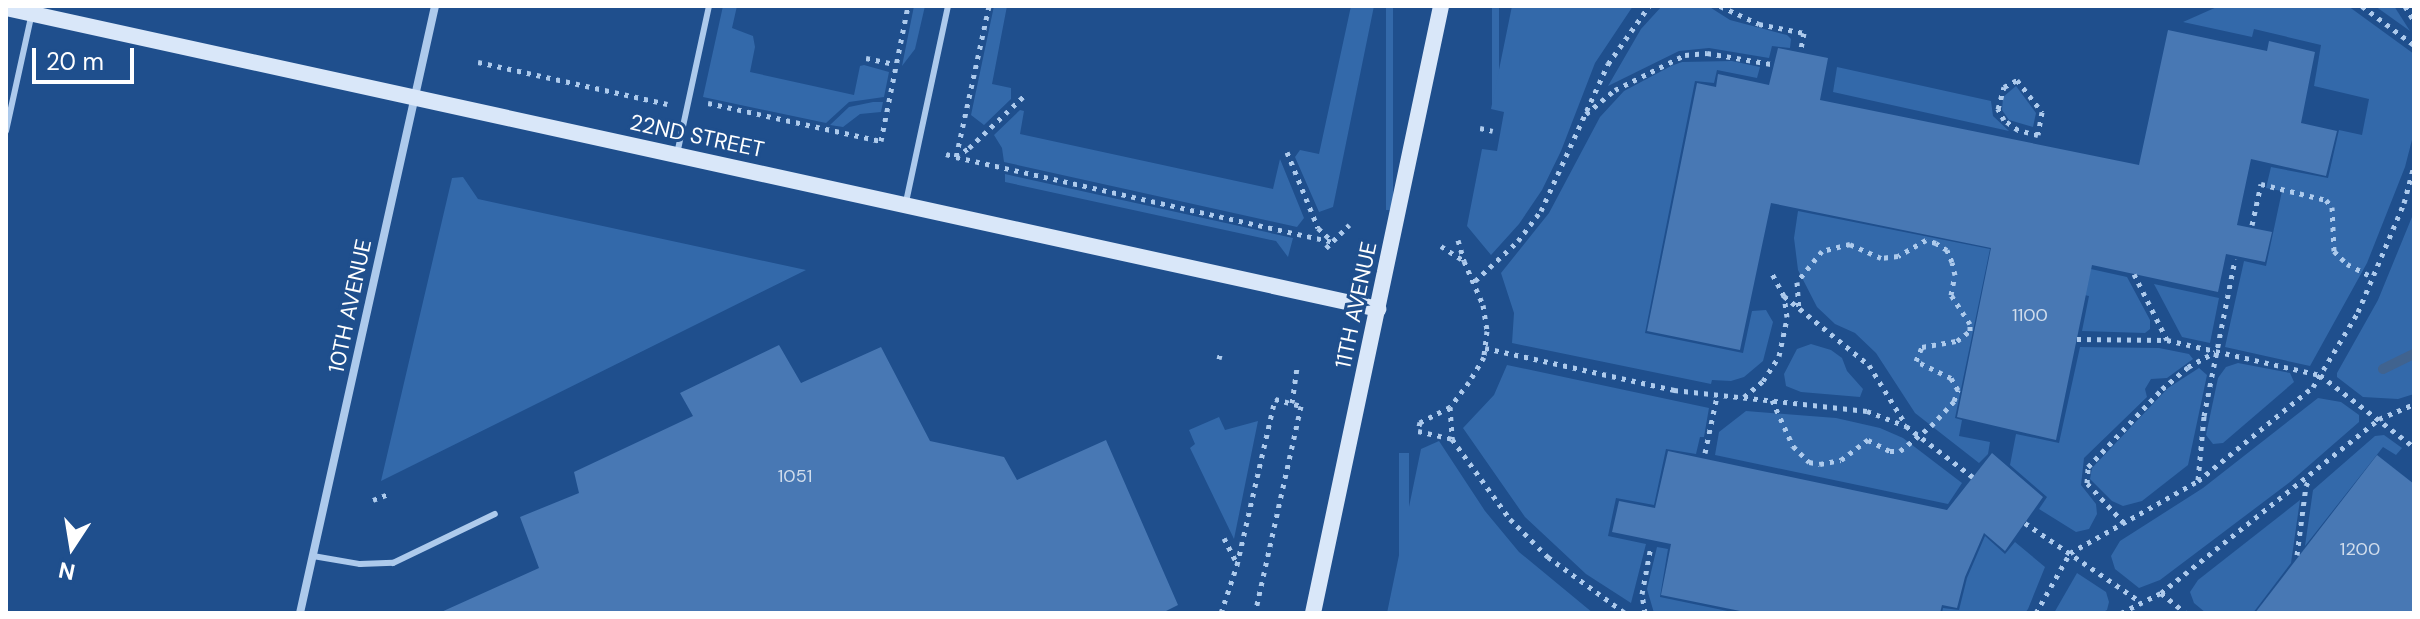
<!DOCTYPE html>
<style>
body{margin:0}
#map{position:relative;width:2420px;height:619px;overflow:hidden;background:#1f4f8d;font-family:"DM Sans",sans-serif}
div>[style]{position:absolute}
.green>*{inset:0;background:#3369aa;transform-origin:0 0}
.stream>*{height:10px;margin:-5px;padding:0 5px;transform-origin:5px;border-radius:5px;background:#40638f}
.building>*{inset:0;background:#4878b4}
.path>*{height:5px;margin-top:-2.5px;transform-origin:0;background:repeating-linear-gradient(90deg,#adcaec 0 4px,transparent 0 10px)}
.lane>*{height:6px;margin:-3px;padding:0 3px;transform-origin:3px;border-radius:3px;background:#adcaec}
.street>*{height:8px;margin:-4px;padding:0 4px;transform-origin:4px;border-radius:4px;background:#adcaec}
.secondary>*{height:16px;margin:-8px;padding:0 8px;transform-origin:8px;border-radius:8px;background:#d9e7f9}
span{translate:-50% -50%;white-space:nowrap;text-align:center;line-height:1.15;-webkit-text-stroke:6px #1f4f8d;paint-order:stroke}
.number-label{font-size:18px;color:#d1ddec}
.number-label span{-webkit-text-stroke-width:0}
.street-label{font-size:22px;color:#fff}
.frame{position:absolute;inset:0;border:8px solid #fff;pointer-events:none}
.north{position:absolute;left:32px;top:507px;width:80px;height:80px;-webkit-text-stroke:6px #1f4f8d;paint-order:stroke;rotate:192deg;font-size:22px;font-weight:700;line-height:32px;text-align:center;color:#fff}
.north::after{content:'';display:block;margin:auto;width:28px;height:36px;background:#fff;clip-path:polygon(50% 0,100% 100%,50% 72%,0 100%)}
.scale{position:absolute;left:32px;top:48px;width:102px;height:36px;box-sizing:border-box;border:4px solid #fff;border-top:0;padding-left:10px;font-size:24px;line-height:28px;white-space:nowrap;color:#fff;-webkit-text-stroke:6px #1f4f8d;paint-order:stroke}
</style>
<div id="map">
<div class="green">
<div style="clip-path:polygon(723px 6px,737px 6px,732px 28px,753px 36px,755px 47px,750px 72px,854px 95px,860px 66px,864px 65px,889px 72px,884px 97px,849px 102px,826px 123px,703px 97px)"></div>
<div style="clip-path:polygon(914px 6px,925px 6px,915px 49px,902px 66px)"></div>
<div style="clip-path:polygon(994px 6px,1007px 6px,992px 84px,1011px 88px,1011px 99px,984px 125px,971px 115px)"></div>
<div style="clip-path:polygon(1351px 6px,1374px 6px,1333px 207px,1319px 212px,1295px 157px,1300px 150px,1319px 154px)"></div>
<div style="left:1386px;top:6px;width:7px;height:204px"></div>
<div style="left:1492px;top:6px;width:7px;height:100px"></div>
<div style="clip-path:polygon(1512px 6px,1633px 6px,1595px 63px,1561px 151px,1542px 190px,1519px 224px,1491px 255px,1467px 226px,1482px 149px,1497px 151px,1504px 112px,1491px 109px)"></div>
<div style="clip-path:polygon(1662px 6px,1708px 6px,1730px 20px,1787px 35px,1791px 39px,1790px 48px,1772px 46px,1769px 58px,1709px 48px,1679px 51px,1608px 86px,1641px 29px)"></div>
<div style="clip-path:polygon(2219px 6px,2348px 6px,2414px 54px,2414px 132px,2405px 167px,2367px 263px,2310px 366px,2225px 347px,2244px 261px,2266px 266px,2282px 191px,2266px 188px,2271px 167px,2328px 178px,2339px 130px,2362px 135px,2369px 99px,2314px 86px,2321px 45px,2254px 29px,2252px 37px,2183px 22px)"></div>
<div style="clip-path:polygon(2375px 6px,2394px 6px,2410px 31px)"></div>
<div style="clip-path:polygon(1732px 61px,1760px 67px,1757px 78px,1717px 70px,1714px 83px,1695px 81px,1645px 333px,1743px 353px,1752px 311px,1766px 310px,1773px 322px,1763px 361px,1744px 377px,1731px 381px,1712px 380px,1711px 384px,1512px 343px,1514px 313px,1501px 273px,1549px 213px,1600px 117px,1624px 91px,1671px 66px,1682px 62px)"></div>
<div style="clip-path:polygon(1837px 67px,1991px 101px,1993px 116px,2009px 131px,1833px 92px)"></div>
<div style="clip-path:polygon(2016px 86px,2036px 113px,2033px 127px,2009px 120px,2002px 110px,2003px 97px)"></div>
<div style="clip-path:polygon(873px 102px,883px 102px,881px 112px,860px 114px,843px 127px,830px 125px,849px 107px)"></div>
<div style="clip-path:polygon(1020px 110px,1024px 111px,1020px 134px,1273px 189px,1280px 159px,1304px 218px,1297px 227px,1004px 162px,1002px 148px,994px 135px)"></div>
<div style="clip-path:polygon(1005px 174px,1293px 238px,1288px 257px,1276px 241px,1005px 182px)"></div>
<div style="clip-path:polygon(463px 177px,478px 199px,806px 270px,381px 481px,452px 178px)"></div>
<div style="clip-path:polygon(1798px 211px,1990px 249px,1955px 418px,1962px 420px,1959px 436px,1990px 442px,1988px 454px,1979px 463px,1915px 413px,1876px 353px,1855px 333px,1835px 324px,1817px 307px,1798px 270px,1794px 238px)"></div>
<div style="clip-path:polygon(2414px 212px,2414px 394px,2398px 399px,2363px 397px,2337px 377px,2337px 373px,2378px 300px)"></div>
<div style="clip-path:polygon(2050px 260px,2127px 277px,2150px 320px,2150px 329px,2145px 333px,2082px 331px,2089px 296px,2045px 287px)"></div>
<div style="clip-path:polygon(2154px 284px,2219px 298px,2210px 343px,2182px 337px)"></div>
<div style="clip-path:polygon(1811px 344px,1831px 350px,1842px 358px,1847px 371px,1863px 389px,1860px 397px,1801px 392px,1786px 386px,1784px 374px,1797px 349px)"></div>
<div style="clip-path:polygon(2080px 347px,2159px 348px,2189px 354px,2193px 359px,2167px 378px,2151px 379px,2145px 389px,2147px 397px,2084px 458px,2081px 485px,2096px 504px,2097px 514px,2089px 529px,2076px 532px,2039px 509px,2047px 497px,2010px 465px,2016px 434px,2059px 443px)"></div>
<div style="clip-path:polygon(2238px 363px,2290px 373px,2294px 382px,2223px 443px,2213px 444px,2206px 435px,2218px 378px,2226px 367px)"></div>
<div style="clip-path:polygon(1507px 365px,1709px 408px,1704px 437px,1700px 437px,1696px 454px,1666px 449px,1654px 505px,1616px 498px,1608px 536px,1646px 544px,1631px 603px,1586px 574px,1525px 517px,1463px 428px,1494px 395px)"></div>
<div style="clip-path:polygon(2199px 368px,2207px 375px,2188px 465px,2142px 501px,2123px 506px,2112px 501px,2090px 479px,2092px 468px,2168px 388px)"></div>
<div style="clip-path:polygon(2318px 398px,2341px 402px,2359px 415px,2359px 422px,2290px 482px,2160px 580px,2139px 588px,2115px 569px,2111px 556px,2120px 541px,2203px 488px)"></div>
<div style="clip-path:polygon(1746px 411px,1836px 418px,1880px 428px,1903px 438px,1962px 483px,1948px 504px,1715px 455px,1719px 432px)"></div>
<div style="clip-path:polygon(1219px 417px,1225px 430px,1258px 421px,1234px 539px,1190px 448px,1195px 444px,1189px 430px)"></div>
<div style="clip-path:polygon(2384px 435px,2402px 448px,2396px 455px,2383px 447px,2305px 546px,2313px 490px,2375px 436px)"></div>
<div style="clip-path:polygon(1439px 441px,1485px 511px,1519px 552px,1593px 613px,1387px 613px,1421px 449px)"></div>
<div style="left:1399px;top:453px;width:10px;height:163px"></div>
<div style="clip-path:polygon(2300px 500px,2291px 563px,2253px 613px,2206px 613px,2194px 603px,2190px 592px,2198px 580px)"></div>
<div style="clip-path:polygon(1985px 536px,2005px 554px,2015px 542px,2045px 567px,2028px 609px,2025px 613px,1942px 613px,1943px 608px,1959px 610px,1967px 578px)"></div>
<div style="clip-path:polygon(1657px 547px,1668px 549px,1660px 597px,1737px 613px,1654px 613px,1647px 589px)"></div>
<div style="clip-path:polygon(2077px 573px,2106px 592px,2109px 602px,2107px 610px,2101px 613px,2054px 613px)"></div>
</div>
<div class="stream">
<div style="left:2383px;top:369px;width:34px;rotate:-26deg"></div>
</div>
<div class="building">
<div style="clip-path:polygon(2168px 30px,2267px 51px,2269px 41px,2315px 52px,2301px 123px,2337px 131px,2326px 176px,2251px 159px,2237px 225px,2272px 232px,2265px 262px,2226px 254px,2218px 292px,2092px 265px,2056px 440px,1957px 417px,1991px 248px,1771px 203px,1740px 350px,1647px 331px,1697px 83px,1716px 87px,1718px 74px,1769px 85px,1778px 48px,1828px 58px,1820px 100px,2139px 165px)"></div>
<div style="clip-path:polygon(779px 345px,801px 383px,881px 347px,930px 441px,1004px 457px,1017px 480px,1106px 440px,1178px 605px,1162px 613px,439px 613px,539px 568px,520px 517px,579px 493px,574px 472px,693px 416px,680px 393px)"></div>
<div style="clip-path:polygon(1668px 451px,1947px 510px,1992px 453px,2043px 497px,2005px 551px,1984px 533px,1965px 577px,1957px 608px,1942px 605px,1940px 613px,1750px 613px,1661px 595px,1671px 544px,1612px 532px,1619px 501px,1655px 508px)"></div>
<div style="clip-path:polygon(2377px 455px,2414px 484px,2414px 613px,2255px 613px)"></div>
</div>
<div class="path">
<div style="left:989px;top:6px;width:155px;rotate:102.3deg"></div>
<div style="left:956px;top:157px;width:385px;rotate:12.7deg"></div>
<div style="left:1720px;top:6px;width:43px;rotate:24.8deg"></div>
<div style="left:1759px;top:24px;width:46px;rotate:11.3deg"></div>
<div style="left:1804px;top:33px;width:15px;rotate:101deg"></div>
<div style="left:2362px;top:6px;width:65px;rotate:36.9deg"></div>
<div style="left:2405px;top:6px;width:17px;rotate:59deg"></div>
<div style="left:866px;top:58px;width:29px;rotate:12deg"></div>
<div style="left:478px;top:62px;width:194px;rotate:12.5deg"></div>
<div style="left:2017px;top:80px;width:41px;rotate:52deg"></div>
<div style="left:2042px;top:112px;width:23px;rotate:100deg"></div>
<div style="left:2038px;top:135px;width:21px;rotate:-166deg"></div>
<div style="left:2018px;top:130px;width:17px;rotate:-144deg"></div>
<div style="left:2004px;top:120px;width:13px;rotate:-119deg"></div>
<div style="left:1998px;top:109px;width:23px;rotate:-75deg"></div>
<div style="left:2004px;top:87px;width:15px;rotate:-28deg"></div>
<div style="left:708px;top:103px;width:177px;rotate:12.4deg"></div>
<div style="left:881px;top:141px;width:138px;rotate:-78.7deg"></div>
<div style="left:1586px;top:114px;width:38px;rotate:-40deg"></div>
<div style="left:1615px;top:90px;width:78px;rotate:-26.6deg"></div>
<div style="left:1685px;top:55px;width:22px;rotate:-5deg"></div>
<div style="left:1707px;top:53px;width:65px;rotate:9.8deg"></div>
<div style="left:1480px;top:128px;width:13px;rotate:13deg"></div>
<div style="left:1287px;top:152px;width:82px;rotate:67.8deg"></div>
<div style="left:1318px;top:228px;width:19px;rotate:43deg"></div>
<div style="left:946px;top:154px;width:10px;rotate:17deg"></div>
<div style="left:956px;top:157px;width:16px;rotate:-35deg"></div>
<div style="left:969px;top:148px;width:76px;rotate:-43.4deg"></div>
<div style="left:2252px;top:225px;width:42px;rotate:-77.6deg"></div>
<div style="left:2261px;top:184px;width:67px;rotate:13.8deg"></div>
<div style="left:2326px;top:200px;width:9px;rotate:49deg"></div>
<div style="left:2332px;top:207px;width:44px;rotate:87.4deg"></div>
<div style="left:2334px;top:251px;width:18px;rotate:45deg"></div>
<div style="left:2347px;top:264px;width:29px;rotate:27deg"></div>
<div style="left:1458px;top:240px;width:22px;rotate:74deg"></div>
<div style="left:1441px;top:246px;width:27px;rotate:33deg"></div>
<div style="left:1464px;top:261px;width:48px;rotate:66.6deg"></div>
<div style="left:1483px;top:305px;width:26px;rotate:81deg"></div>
<div style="left:1487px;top:331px;width:26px;rotate:97deg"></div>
<div style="left:1484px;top:357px;width:29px;rotate:121deg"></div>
<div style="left:1469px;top:382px;width:31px;rotate:127deg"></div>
<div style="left:1450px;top:407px;width:34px;rotate:153deg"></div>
<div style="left:1420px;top:422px;width:9px;rotate:103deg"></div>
<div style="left:1418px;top:431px;width:35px;rotate:13deg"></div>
<div style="left:1326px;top:248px;width:33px;rotate:-45deg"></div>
<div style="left:2134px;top:274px;width:74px;rotate:63.4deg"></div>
<div style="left:2167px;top:340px;width:157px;rotate:12.9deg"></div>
<div style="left:2320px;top:375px;width:118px;rotate:37.5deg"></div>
<div style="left:1475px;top:281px;width:59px;rotate:-42.9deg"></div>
<div style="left:1518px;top:241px;width:38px;rotate:-53deg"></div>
<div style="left:1541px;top:211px;width:162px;rotate:-65.5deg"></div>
<div style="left:1608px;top:64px;width:71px;rotate:-54.7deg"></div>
<div style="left:1784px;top:296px;width:109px;rotate:39.1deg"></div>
<div style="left:1869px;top:365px;width:70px;rotate:58.3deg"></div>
<div style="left:2077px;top:339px;width:90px;rotate:0.6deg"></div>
<div style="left:1485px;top:348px;width:194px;rotate:12.5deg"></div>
<div style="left:1674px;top:390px;width:194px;rotate:6.2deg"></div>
<div style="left:1867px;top:411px;width:42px;rotate:21deg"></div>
<div style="left:1906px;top:426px;width:84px;rotate:37.3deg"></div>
<div style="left:1219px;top:359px;width:8px;rotate:-76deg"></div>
<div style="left:1744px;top:397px;width:25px;rotate:-40deg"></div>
<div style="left:1763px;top:381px;width:30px;rotate:-57deg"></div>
<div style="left:1779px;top:356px;width:40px;rotate:-78deg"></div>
<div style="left:1787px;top:317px;width:21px;rotate:-98deg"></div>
<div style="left:1784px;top:296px;width:27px;rotate:-118deg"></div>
<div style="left:1772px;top:400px;width:51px;rotate:65.5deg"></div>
<div style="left:1793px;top:446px;width:23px;rotate:45deg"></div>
<div style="left:1809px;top:462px;width:11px;rotate:10deg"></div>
<div style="left:1820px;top:464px;width:21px;rotate:-11deg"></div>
<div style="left:1841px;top:460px;width:34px;rotate:-37deg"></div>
<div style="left:1868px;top:440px;width:25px;rotate:27deg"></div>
<div style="left:1890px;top:451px;width:10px"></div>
<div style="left:1900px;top:451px;width:40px;rotate:-39deg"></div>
<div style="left:1931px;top:426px;width:34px;rotate:-47deg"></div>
<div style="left:1954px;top:401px;width:12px;rotate:-70deg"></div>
<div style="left:1958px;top:390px;width:14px;rotate:-120deg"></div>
<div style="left:1951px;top:378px;width:39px;rotate:-154deg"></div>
<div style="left:1916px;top:361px;width:15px;rotate:-67deg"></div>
<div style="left:1922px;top:347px;width:36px;rotate:-10deg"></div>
<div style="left:1957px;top:341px;width:16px;rotate:-38deg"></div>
<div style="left:1970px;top:331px;width:7px;rotate:-90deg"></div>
<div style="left:1970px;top:324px;width:35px;rotate:-123deg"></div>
<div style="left:1951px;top:295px;width:20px;rotate:-79deg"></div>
<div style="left:1955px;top:275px;width:13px;rotate:-103deg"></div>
<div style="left:1952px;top:262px;width:13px;rotate:-113deg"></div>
<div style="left:1947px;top:250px;width:13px;rotate:-148deg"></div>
<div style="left:1936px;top:243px;width:10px;rotate:-163deg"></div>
<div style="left:1926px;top:240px;width:32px;rotate:150deg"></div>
<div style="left:1898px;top:256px;width:17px;rotate:173deg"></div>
<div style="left:1881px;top:258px;width:34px;rotate:-156deg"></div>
<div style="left:1850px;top:244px;width:29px;rotate:166deg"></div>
<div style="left:1822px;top:251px;width:40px;rotate:129deg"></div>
<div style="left:1797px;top:282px;width:28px;rotate:86deg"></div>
<div style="left:1292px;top:403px;width:35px;rotate:-82deg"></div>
<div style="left:1450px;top:407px;width:32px;rotate:86deg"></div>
<div style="left:1452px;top:439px;width:99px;rotate:54.1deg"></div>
<div style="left:1510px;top:519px;width:54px;rotate:45deg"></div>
<div style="left:1548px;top:557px;width:95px;rotate:36deg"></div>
<div style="left:1705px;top:453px;width:58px;rotate:-78.1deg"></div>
<div style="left:2198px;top:480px;width:64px;rotate:-84.6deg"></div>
<div style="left:2204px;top:416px;width:160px;rotate:-78.8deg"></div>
<div style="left:373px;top:500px;width:19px;rotate:-21deg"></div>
<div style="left:2025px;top:523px;width:140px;rotate:34.3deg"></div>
<div style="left:2124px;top:523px;width:54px;rotate:-132.8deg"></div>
<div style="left:2087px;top:483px;width:16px;rotate:-86deg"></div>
<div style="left:2088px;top:467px;width:108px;rotate:-46.5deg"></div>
<div style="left:2162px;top:389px;width:34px;rotate:-40deg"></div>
<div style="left:2188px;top:367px;width:31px;rotate:-29deg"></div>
<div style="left:1224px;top:538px;width:29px;rotate:63deg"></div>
<div style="left:2297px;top:555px;width:70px;rotate:-82.6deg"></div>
<div style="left:2306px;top:486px;width:9px;rotate:-63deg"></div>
<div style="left:2161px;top:593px;width:32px;rotate:39deg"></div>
<div style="left:1221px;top:613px;width:51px;rotate:-71.6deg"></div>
<div style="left:1237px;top:565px;width:170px;rotate:-77.1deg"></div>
<div style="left:1275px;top:399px;width:27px;rotate:15deg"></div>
<div style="left:1301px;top:406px;width:212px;rotate:102.5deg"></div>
<div style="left:1645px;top:613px;width:19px;rotate:-99deg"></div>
<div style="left:1642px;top:594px;width:49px;rotate:-79.4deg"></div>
<div style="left:2036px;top:613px;width:69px;rotate:-60.5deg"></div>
<div style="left:2070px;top:553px;width:147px;rotate:-29.4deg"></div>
<div style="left:2198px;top:481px;width:149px;rotate:-39.3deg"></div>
<div style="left:2313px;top:387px;width:87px;rotate:-59deg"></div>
<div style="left:2358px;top:312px;width:118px;rotate:-67.1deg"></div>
<div style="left:2404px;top:203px;width:39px;rotate:-75deg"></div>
<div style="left:2121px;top:613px;width:45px;rotate:-26.6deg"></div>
<div style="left:2161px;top:593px;width:279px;rotate:-38.6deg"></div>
<div style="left:2379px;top:419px;width:38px;rotate:-23deg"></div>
</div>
<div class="lane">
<div style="left:6px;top:131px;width:117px;rotate:-77.6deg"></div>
<div style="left:677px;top:154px;width:151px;rotate:-77.8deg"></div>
<div style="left:906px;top:202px;width:200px;rotate:-77.9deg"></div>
<div style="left:313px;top:556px;width:48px;rotate:9.7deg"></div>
<div style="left:360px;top:564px;width:33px;rotate:-2deg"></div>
<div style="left:393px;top:563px;width:113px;rotate:-25.7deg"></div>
</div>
<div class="street">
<div style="left:300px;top:613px;width:622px;rotate:-77.46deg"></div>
</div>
<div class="secondary">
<div style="left:6px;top:8px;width:1405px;rotate:12.37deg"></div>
<div style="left:1313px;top:613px;width:620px;rotate:-78.09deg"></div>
</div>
<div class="number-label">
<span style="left:2030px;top:315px">1100</span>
<span style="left:795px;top:476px">1051</span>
<span style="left:2360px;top:549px">1200</span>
</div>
<div class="street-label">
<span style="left:697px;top:136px;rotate:12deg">22ND STREET</span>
<span style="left:1356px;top:305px;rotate:-78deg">11TH AVENUE</span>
<span style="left:350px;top:306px;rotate:-78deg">10TH AVENUE</span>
</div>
<div class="frame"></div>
<div class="north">N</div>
<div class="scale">20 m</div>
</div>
